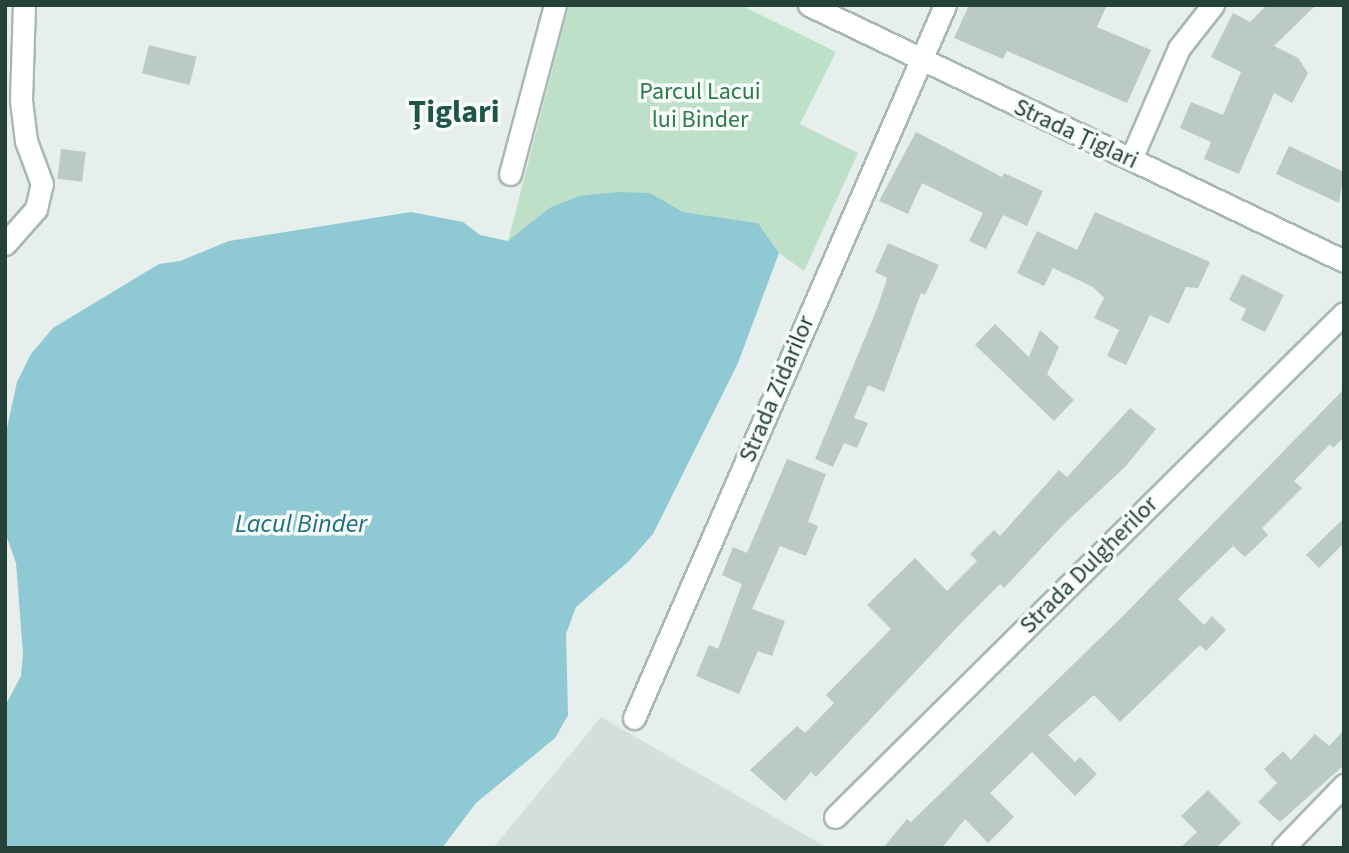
<!DOCTYPE html>
<meta charset="utf-8">
<style>
body{margin:0}
#map{position:relative;width:1349px;height:853px;overflow:hidden;background:#e6efeb;font-family:"Source Sans 3",sans-serif}
div>[style]{position:absolute}
.built>*{inset:0;background:#d4dfda}
.green>*{inset:0;background:#bfe0c8}
.water>*{inset:0;background:#8ec9d4}
.building>*{inset:0;background:#bbcac4;transform-origin:0 0}
.roads{filter:drop-shadow(2px 0 #a8b8b2) drop-shadow(-2px 0 #a8b8b2) drop-shadow(0 2px #a8b8b2) drop-shadow(0 -2px #a8b8b2)}
.street>*{height:21px;margin:-10.5px;padding:0 10.5px;transform-origin:10.5px;border-radius:10.5px;background:#fff}
.secondary>*{height:21px;margin:-10.5px;padding:0 10.5px;transform-origin:10.5px;border-radius:10.5px;background:#fff}
span{translate:-50% -50%;white-space:nowrap;text-align:center;line-height:1.15;-webkit-text-stroke:7px #f7fbf9;paint-order:stroke}
.park-label{font-size:24px;color:#2d7a4b}
.street-label{font-size:24px;color:#24423a}
.water-label{font-size:26px;color:#1c6f80;font-style:italic}
.district-label{font-size:32px;color:#1f5548;font-weight:700}
.frame{position:absolute;inset:0;border:7px solid #24423a;pointer-events:none}
</style>
<div id="map">
<div class="built">
<div style="clip-path:polygon(601px 717px,828px 848px,493px 848px)"></div>
</div>
<div class="green">
<div style="clip-path:polygon(569px 5px,741px 5px,836px 52px,800px 124px,858px 153px,804px 271px,779px 253px,758px 223px,683px 212px,650px 193px,579px 196px,549px 208px,508px 241px)"></div>
</div>
<div class="water">
<div style="clip-path:polygon(619px 192px,650px 193px,683px 212px,758px 223px,779px 253px,738px 363px,653px 534px,629px 561px,576px 607px,566px 634px,568px 715px,555px 738px,476px 803px,442px 848px,5px 848px,5px 706px,21px 676px,23px 654px,16px 563px,5px 532px,5px 437px,17px 382px,31px 354px,53px 328px,159px 264px,180px 261px,229px 241px,411px 212px,463px 222px,480px 235px,508px 241px,549px 208px,579px 196px)"></div>
</div>
<div class="building">
<div style="clip-path:polygon(969px 5px,1107px 5px,1097px 27px,1151px 50px,1127px 103px,1007px 51px,1003px 59px,954px 38px)"></div>
<div style="clip-path:polygon(1267px 5px,1316px 5px,1274px 46px,1298px 58px,1308px 73px,1292px 103px,1274px 93px,1239px 174px,1204px 159px,1211px 142px,1180px 128px,1191px 102px,1223px 115px,1241px 72px,1211px 57px,1233px 13px,1250px 22px)"></div>
<div style="left:149px;top:45px;width:49px;height:29px;rotate:14deg"></div>
<div style="clip-path:polygon(916px 132px,1002px 177px,1004px 173px,1043px 191px,1027px 226px,1003px 215px,986px 249px,969px 241px,983px 213px,922px 183px,908px 214px,879px 201px)"></div>
<div style="clip-path:polygon(1289px 146px,1344px 172px,1339px 203px,1276px 174px)"></div>
<div style="left:61px;top:149px;width:25px;height:30px;rotate:7deg"></div>
<div style="clip-path:polygon(1095px 212px,1210px 262px,1198px 288px,1186px 287px,1169px 324px,1150px 315px,1126px 365px,1107px 356px,1119px 330px,1094px 318px,1104px 298px,1093px 287px,1053px 268px,1044px 286px,1017px 273px,1037px 231px,1077px 250px)"></div>
<div style="clip-path:polygon(888px 243px,939px 265px,925px 295px,921px 293px,884px 392px,868px 385px,854px 418px,868px 423px,857px 448px,844px 443px,833px 467px,815px 459px,878px 306px,887px 278px,875px 272px)"></div>
<div style="clip-path:polygon(1242px 274px,1284px 295px,1265px 332px,1241px 320px,1246px 309px,1229px 300px)"></div>
<div style="clip-path:polygon(995px 324px,1029px 357px,1040px 330px,1059px 347px,1047px 374px,1074px 400px,1054px 421px,975px 345px)"></div>
<div style="clip-path:polygon(1344px 389px,1344px 437px,1333px 448px,1330px 444px,1294px 481px,1302px 488px,1262px 528px,1268px 535px,1245px 557px,1233px 546px,1178px 599px,1204px 625px,1212px 616px,1226px 630px,1206px 651px,1200px 645px,1120px 722px,1094px 695px,1048px 735px,1075px 762px,1080px 757px,1097px 774px,1075px 796px,1032px 752px,990px 793px,1014px 817px,988px 843px,965px 819px,942px 848px,883px 848px,907px 819px,911px 822px,1122px 617px)"></div>
<div style="clip-path:polygon(1130px 408px,1156px 429px,1126px 466px,1064px 524px,1004px 588px,1000px 584px,962px 622px,816px 777px,811px 772px,785px 801px,750px 770px,797px 726px,805px 733px,834px 703px,826px 695px,891px 629px,867px 605px,915px 558px,947px 591px,977px 561px,970px 554px,994px 530px,1000px 536px,1059px 470px,1067px 477px)"></div>
<div style="clip-path:polygon(787px 459px,826px 474px,808px 522px,818px 526px,806px 556px,780px 546px,752px 609px,785px 621px,772px 656px,758px 651px,739px 694px,696px 676px,709px 645px,718px 649px,742px 584px,722px 575px,733px 547px,747px 553px)"></div>
<div style="clip-path:polygon(1344px 518px,1344px 543px,1319px 568px,1306px 555px)"></div>
<div style="clip-path:polygon(1344px 730px,1344px 765px,1280px 822px,1258px 802px,1277px 783px,1264px 769px,1283px 751px,1291px 760px,1315px 734px,1329px 746px)"></div>
<div style="clip-path:polygon(1208px 790px,1241px 823px,1216px 848px,1180px 848px,1197px 832px,1181px 816px)"></div>
</div>
<div class="roads">
<div class="street">
<div style="left:1131px;top:159px;width:121px;rotate:-66.6deg"></div>
<div style="left:1179px;top:48px;width:55px;rotate:-51.7deg"></div>
<div style="left:510px;top:174px;width:175px;rotate:-75.1deg"></div>
<div style="left:5px;top:244px;width:47px;rotate:-48.5deg"></div>
<div style="left:36px;top:209px;width:26px;rotate:-77deg"></div>
<div style="left:42px;top:184px;width:46px;rotate:-110.4deg"></div>
<div style="left:26px;top:141px;width:41px;rotate:-97deg"></div>
<div style="left:21px;top:100px;width:95px;rotate:-88.2deg"></div>
<div style="left:634px;top:718px;width:778px;rotate:-66.43deg"></div>
<div style="left:835px;top:817px;width:716px;rotate:-44.72deg"></div>
<div style="left:1283px;top:848px;width:88px;rotate:-45.9deg"></div>
</div>
<div class="secondary">
<div style="left:809px;top:5px;width:593px;rotate:25.57deg"></div>
</div>
</div>
<div class="park-label">
<span style="left:700px;top:106px">Parcul Lacui<br>lui Binder</span>
</div>
<div class="street-label">
<span style="left:1076px;top:134px;rotate:25deg">Strada Țiglari</span>
<span style="left:777px;top:389px;rotate:-67deg">Strada Zidarilor</span>
<span style="left:1089px;top:565px;rotate:-45deg">Strada Dulgherilor</span>
</div>
<div class="water-label">
<span style="left:301px;top:524px">Lacul Binder</span>
</div>
<div class="district-label">
<span style="left:454px;top:112px">Țiglari</span>
</div>
<div class="frame"></div>
</div>
